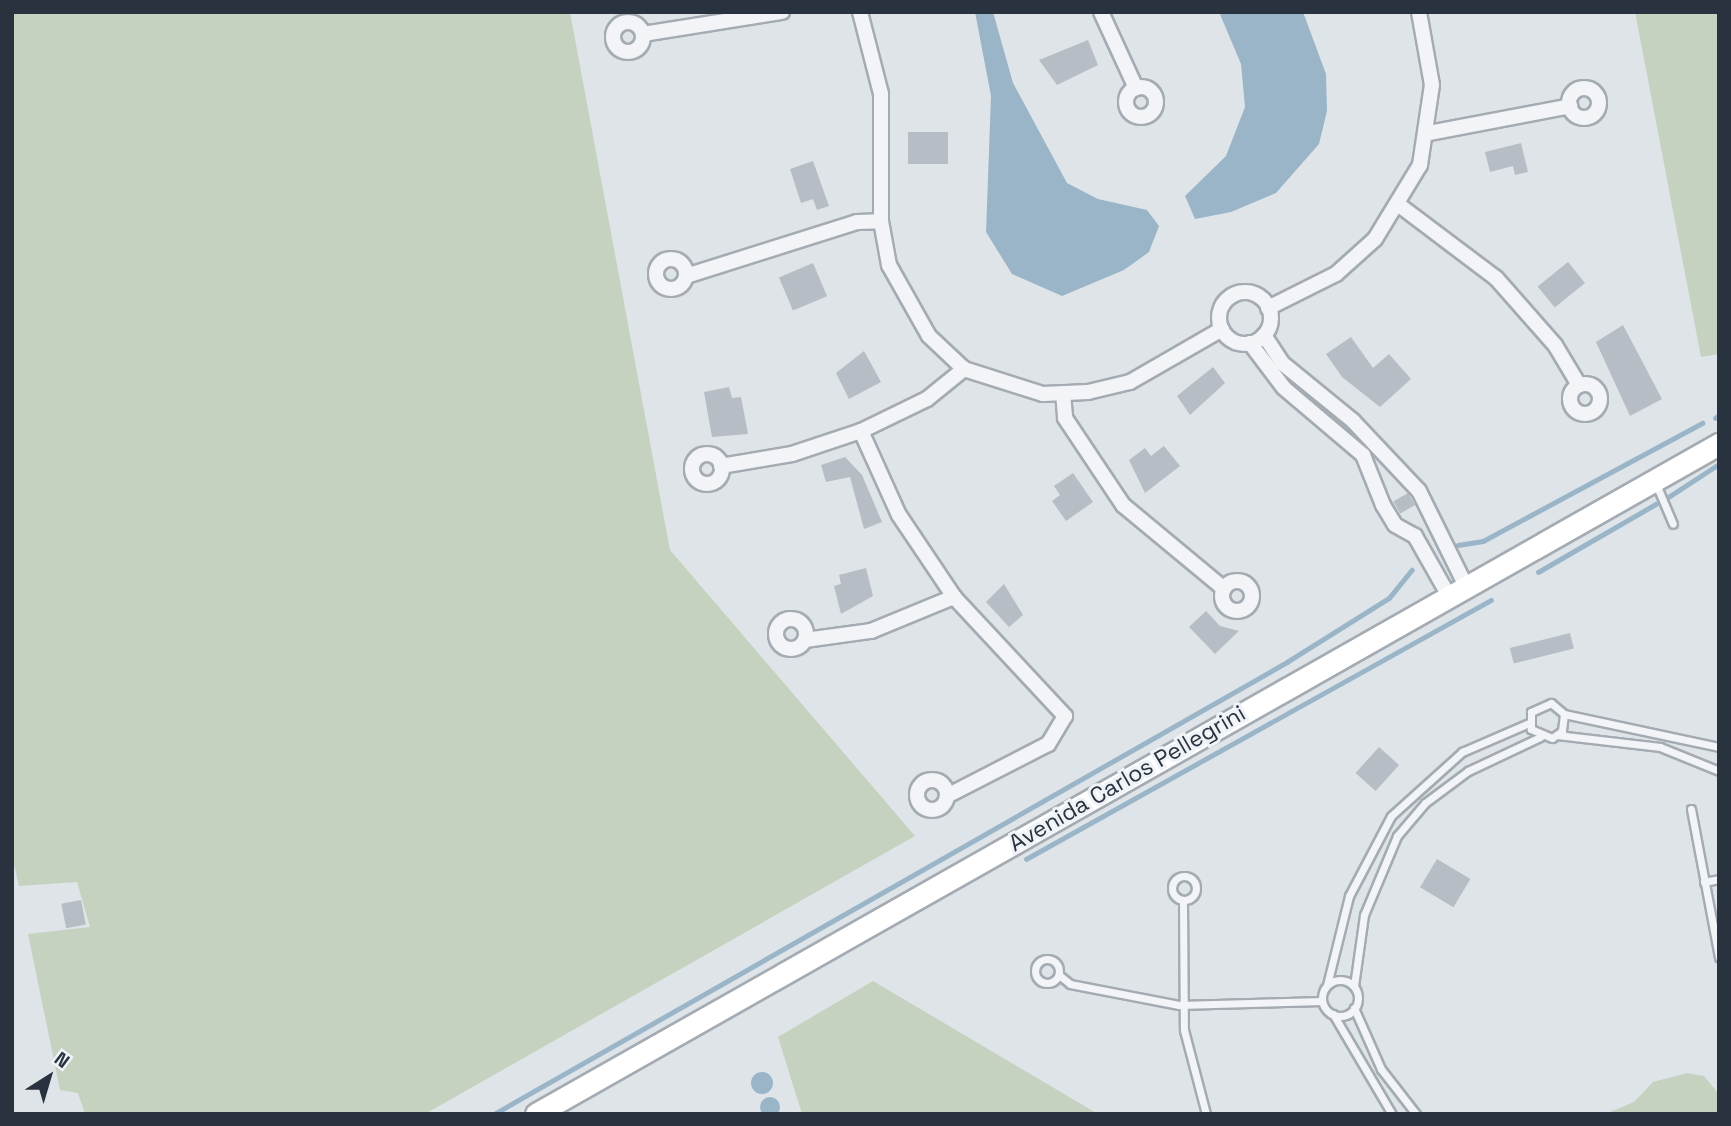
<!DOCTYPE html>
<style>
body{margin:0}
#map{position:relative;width:1731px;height:1126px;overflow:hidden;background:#dfe4e8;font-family:"Space Grotesk",sans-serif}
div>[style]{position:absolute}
.green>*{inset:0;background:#c6d2c0}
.water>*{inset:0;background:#9bb5c8}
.round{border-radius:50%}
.stream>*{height:4.5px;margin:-2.25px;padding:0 2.25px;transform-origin:2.25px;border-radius:2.25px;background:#9bb5c8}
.building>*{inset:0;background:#b7bdc5;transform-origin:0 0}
.roads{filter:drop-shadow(2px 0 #a4abb2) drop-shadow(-2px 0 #a4abb2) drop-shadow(0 2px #a4abb2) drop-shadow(0 -2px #a4abb2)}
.lane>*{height:7px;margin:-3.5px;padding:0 3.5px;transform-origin:3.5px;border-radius:3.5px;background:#f2f4f7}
.lane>.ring{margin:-3.5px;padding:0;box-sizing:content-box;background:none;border:7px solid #f2f4f7;border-radius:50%}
.street>*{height:14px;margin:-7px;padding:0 7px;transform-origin:7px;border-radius:7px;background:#f2f4f7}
.street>.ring{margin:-7px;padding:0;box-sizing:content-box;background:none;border:14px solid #f2f4f7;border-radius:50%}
.secondary>*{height:21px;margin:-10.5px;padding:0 10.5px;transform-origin:10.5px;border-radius:10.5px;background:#fff}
span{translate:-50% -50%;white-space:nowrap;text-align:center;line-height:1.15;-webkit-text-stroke:6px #eff2f6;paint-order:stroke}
.street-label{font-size:23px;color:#28333f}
.frame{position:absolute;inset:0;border:14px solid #28333f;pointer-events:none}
.north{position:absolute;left:14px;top:1042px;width:70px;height:70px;-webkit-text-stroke:5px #eff2f6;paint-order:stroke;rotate:37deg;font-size:19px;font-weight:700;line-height:28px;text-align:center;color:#28333f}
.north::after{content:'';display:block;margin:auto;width:24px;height:32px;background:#28333f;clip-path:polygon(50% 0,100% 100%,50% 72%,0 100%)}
</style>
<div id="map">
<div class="green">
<div style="clip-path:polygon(12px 12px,570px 12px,670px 550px,915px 836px,425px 1114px,85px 1114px,78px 1093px,60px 1090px,28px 934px,90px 927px,77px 882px,19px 886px,12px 856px)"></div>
<div style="clip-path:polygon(1635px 12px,1719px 12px,1719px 354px,1701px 357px)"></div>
<div style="clip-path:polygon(873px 981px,1098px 1114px,802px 1114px,778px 1037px)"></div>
<div style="clip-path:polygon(1687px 1073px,1704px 1076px,1719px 1094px,1719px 1114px,1605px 1114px,1634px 1102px,1653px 1082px)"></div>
</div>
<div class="water">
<div style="clip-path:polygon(975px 12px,993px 12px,1013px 83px,1067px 183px,1098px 199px,1147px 210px,1159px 226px,1149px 252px,1124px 270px,1062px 296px,1012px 274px,986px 232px,991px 96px)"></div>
<div style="clip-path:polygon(1219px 12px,1303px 12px,1326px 74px,1327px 111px,1319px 144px,1276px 193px,1231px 212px,1195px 219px,1185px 196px,1226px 156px,1245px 107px,1241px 64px)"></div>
<div class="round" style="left:751px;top:1072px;width:22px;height:22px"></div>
<div class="round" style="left:760px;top:1097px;width:20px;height:20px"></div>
</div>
<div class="stream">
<div style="left:1715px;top:418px;width:5px;rotate:-37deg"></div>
<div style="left:1667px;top:498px;width:62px;rotate:-33.2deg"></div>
<div style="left:1458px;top:545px;width:25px;rotate:-9deg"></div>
<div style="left:1483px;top:541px;width:249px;rotate:-28.3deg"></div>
<div style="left:1538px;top:572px;width:136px;rotate:-30deg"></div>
<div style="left:1026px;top:859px;width:532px;rotate:-29.12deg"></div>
<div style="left:494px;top:1114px;width:913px;rotate:-29.68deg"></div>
<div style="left:1287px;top:662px;width:120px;rotate:-32.1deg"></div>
<div style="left:1389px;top:598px;width:36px;rotate:-51deg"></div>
</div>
<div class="building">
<div style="clip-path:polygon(1088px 40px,1098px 65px,1057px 85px,1039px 60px)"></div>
<div style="left:908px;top:132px;width:40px;height:32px"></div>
<div style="clip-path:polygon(1521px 143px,1528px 172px,1515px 175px,1513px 166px,1490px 172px,1485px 152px)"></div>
<div style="clip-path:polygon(813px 161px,829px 206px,817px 210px,813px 199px,801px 203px,790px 169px)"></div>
<div style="left:1568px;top:262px;width:27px;height:39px;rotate:51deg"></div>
<div style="left:813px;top:263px;width:36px;height:37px;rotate:67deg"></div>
<div style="clip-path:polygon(1623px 325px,1662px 399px,1630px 416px,1596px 342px)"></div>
<div style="clip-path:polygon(1351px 337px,1373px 368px,1389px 354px,1411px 379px,1380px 407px,1342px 377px,1326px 354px)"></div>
<div style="clip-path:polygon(864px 351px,881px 382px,849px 399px,836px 373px)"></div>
<div style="clip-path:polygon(1213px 367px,1225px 383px,1190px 415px,1177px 396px)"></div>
<div style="clip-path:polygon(729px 387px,732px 398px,741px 397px,748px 434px,712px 437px,704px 392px)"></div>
<div style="clip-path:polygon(1164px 446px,1180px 466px,1145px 493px,1129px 460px,1145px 448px,1151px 456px)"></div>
<div style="clip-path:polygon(845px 457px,862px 475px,882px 522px,864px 529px,850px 477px,826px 482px,821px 465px)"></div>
<div style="clip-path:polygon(1073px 473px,1093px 502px,1066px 521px,1052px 501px,1060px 495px,1054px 486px)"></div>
<div style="left:1408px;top:493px;width:14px;height:17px;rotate:60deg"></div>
<div style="clip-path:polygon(866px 568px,873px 596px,841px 614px,834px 586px,841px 584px,839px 575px)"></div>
<div style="clip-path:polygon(1004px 584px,1023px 615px,1009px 627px,986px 602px)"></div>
<div style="clip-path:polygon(1206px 611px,1220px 626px,1239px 631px,1215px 654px,1189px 627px)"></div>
<div style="left:1570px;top:633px;width:16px;height:62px;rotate:76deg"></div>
<div style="left:1379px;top:747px;width:27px;height:35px;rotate:42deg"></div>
<div style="left:1437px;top:859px;width:39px;height:33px;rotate:31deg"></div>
<div style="left:81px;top:900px;width:25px;height:20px;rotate:79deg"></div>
</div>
<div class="roads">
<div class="lane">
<div style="left:1656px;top:484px;width:43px;rotate:67deg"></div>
<div style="left:1564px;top:714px;width:17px;rotate:97deg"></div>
<div style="left:1562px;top:731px;width:12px;rotate:145deg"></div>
<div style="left:1552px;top:738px;width:23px;rotate:-157deg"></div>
<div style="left:1531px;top:729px;width:17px;rotate:-90deg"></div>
<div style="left:1531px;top:712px;width:22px;rotate:-24deg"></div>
<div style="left:1551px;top:703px;width:17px;rotate:40deg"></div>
<div style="left:1564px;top:714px;width:158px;rotate:12deg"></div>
<div style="left:1557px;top:735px;width:104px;rotate:6.6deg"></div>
<div style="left:1660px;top:747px;width:64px;rotate:22.1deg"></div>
<div style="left:1691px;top:809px;width:151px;rotate:79.3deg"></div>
<div class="ring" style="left:1172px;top:876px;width:17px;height:17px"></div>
<div style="left:1704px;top:882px;width:15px;rotate:-11deg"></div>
<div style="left:1183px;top:900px;width:130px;rotate:89.6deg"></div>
<div style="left:1184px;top:1030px;width:87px;rotate:75.3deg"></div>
<div class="ring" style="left:1035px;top:959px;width:17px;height:17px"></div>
<div style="left:1059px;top:975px;width:14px;rotate:39deg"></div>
<div style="left:1070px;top:984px;width:111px;rotate:10.9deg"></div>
<div style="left:1179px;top:1005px;width:143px;rotate:-1.6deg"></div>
<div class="ring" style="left:1322px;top:980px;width:29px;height:29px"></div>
<div style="left:1327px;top:985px;width:92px;rotate:-76.1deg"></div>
<div style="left:1349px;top:896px;width:90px;rotate:-62.3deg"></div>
<div style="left:1391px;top:816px;width:96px;rotate:-42deg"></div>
<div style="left:1462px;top:752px;width:73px;rotate:-23.4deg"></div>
<div style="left:1354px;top:986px;width:72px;rotate:-82deg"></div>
<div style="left:1364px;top:915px;width:86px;rotate:-67.3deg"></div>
<div style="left:1397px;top:836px;width:43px;rotate:-49.7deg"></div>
<div style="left:1425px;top:803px;width:54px;rotate:-36.7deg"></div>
<div style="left:1468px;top:771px;width:80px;rotate:-25.3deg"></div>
<div style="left:1354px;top:1008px;width:67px;rotate:66.1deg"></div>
<div style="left:1381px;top:1069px;width:57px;rotate:52.1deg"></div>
<div style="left:1333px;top:1014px;width:116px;rotate:59.5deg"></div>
</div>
<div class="street">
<div style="left:860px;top:12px;width:85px;rotate:75.6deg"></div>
<div style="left:881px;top:94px;width:127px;rotate:90deg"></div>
<div style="left:881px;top:221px;width:45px;rotate:79.7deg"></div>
<div style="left:889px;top:265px;width:81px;rotate:60.6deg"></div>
<div style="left:929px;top:336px;width:48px;rotate:43.3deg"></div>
<div style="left:964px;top:369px;width:83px;rotate:17.6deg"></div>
<div style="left:1043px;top:394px;width:45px;rotate:-2.5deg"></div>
<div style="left:1088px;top:392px;width:43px;rotate:-13.4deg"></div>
<div style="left:1130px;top:382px;width:106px;rotate:-29.9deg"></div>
<div style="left:1101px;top:12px;width:84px;rotate:65.3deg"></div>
<div class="ring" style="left:613px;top:22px;width:16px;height:16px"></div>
<div style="left:643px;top:34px;width:141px;rotate:-9deg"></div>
<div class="ring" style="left:1126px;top:87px;width:16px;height:16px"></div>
<div class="ring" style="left:1569px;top:88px;width:16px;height:16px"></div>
<div style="left:1429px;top:133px;width:144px;rotate:-10.8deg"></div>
<div style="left:1399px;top:205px;width:121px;rotate:37deg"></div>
<div style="left:1496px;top:278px;width:89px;rotate:48.6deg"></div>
<div style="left:1555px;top:345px;width:47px;rotate:59deg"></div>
<div class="ring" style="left:656px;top:259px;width:16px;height:16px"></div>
<div style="left:686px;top:276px;width:179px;rotate:-17.5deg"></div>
<div style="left:857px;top:222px;width:24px;rotate:-2deg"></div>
<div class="ring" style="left:1219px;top:292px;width:38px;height:38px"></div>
<div style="left:1268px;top:308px;width:76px;rotate:-26.6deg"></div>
<div style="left:1336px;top:274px;width:52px;rotate:-41.9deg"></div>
<div style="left:1375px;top:239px;width:87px;rotate:-58.7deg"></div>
<div style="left:1420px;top:165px;width:81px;rotate:-81.5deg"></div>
<div style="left:1432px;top:85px;width:74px;rotate:-100.1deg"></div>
<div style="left:1264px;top:335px;width:33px;rotate:57deg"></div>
<div style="left:1282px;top:363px;width:92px;rotate:39.2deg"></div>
<div style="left:1353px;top:421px;width:96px;rotate:46.7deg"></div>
<div style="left:1419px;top:491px;width:106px;rotate:63.7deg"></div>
<div style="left:1250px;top:343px;width:56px;rotate:52.9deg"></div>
<div style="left:1284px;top:388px;width:104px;rotate:40.3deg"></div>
<div style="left:1363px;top:455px;width:54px;rotate:68.2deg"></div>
<div style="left:1383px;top:505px;width:23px;rotate:59deg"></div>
<div style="left:1395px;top:525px;width:23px;rotate:29deg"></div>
<div style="left:1415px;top:536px;width:69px;rotate:60.5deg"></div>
<div class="ring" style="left:1570px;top:384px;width:16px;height:16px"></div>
<div style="left:1063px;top:393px;width:25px;rotate:85deg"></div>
<div style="left:1065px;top:418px;width:105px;rotate:56.3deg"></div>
<div style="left:1123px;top:505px;width:131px;rotate:39.7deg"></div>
<div style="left:861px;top:431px;width:92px;rotate:65.7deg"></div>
<div style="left:899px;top:515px;width:99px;rotate:56.1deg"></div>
<div style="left:954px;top:597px;width:163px;rotate:47deg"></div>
<div style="left:1065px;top:716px;width:33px;rotate:121deg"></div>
<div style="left:1048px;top:744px;width:114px;rotate:152.8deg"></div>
<div class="ring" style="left:692px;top:454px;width:16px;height:16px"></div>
<div style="left:721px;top:466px;width:72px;rotate:-9.6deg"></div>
<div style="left:792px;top:454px;width:73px;rotate:-18.4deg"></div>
<div style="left:861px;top:431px;width:73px;rotate:-25.9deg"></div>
<div style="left:927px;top:399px;width:48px;rotate:-39deg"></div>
<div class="ring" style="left:1222px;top:581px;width:16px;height:16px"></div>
<div class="ring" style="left:776px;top:619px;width:16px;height:16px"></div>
<div style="left:805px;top:640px;width:67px;rotate:-7.8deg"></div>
<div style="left:871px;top:631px;width:90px;rotate:-22.3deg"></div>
<div class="ring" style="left:917px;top:780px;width:16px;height:16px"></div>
</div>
<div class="secondary">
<div style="left:536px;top:1114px;width:1360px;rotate:-29.53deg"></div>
</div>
</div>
<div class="street-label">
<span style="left:1127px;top:778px;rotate:-30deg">Avenida Carlos Pellegrini</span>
</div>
<div class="frame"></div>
<div class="north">N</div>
</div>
